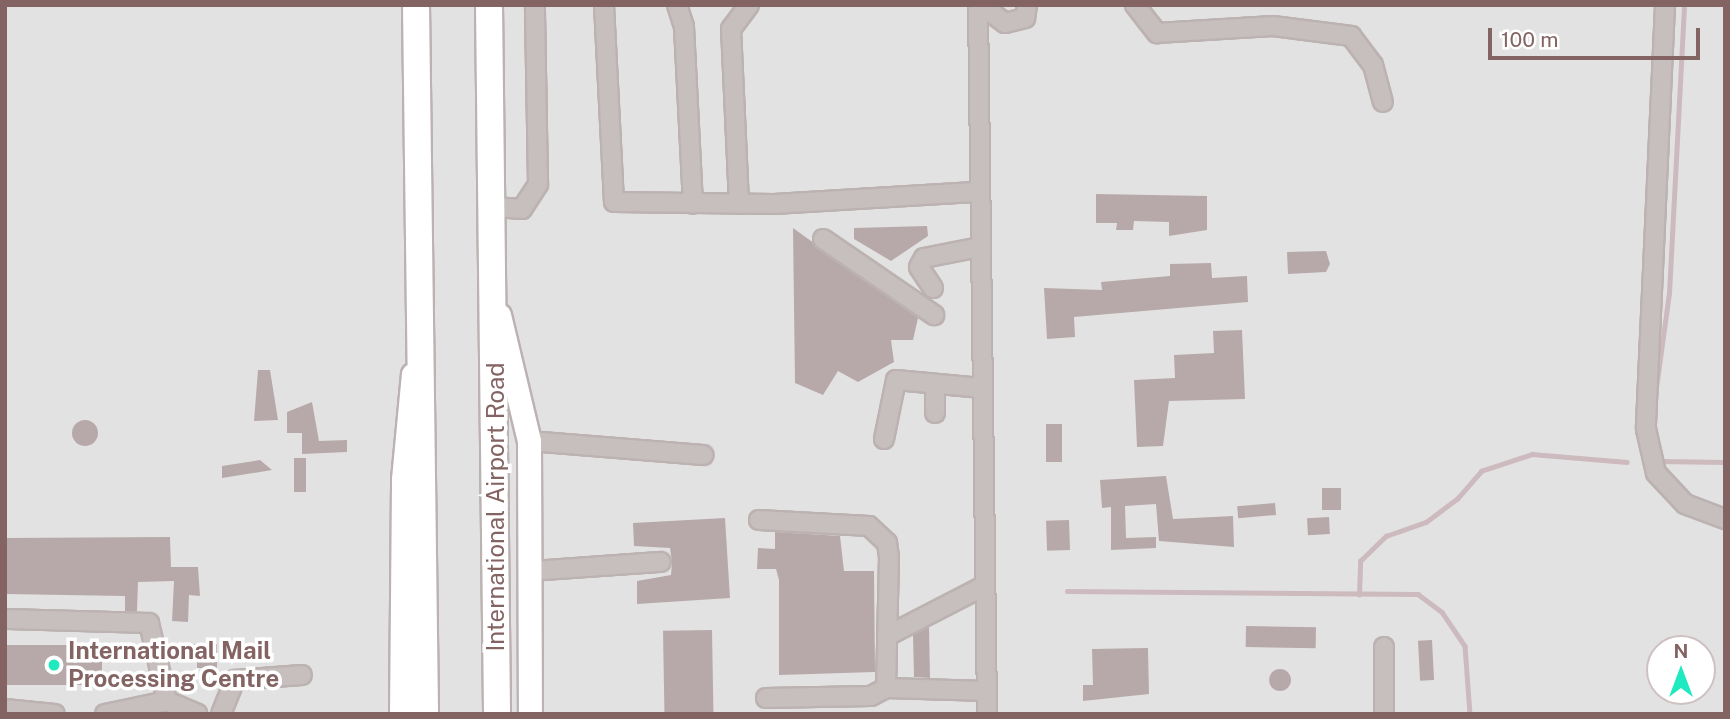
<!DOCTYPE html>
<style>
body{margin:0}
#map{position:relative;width:1730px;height:719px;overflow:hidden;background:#f2f3f6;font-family:"Public Sans",sans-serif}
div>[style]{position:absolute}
.built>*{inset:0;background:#e3e2e3}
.stream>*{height:4.5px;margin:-2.25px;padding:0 2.25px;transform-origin:2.25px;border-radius:2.25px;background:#ccbabe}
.building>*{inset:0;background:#b7a9a9;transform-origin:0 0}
.round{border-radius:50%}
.roads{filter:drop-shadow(2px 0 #bbb2b1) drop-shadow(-2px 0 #bbb2b1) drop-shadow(0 2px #bbb2b1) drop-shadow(0 -2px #bbb2b1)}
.minor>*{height:18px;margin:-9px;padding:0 9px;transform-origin:9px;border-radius:9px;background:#c7bebe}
.major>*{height:23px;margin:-11.5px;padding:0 11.5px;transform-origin:11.5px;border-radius:11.5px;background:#fff}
.highway>*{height:26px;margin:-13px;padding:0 13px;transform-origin:13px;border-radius:13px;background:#fff}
.dots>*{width:19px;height:19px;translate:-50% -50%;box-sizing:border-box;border:4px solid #fff;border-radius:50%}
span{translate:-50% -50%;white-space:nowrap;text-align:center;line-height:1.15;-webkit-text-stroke:7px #fff;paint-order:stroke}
.street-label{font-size:24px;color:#846463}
.poi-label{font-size:24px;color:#846463;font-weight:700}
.left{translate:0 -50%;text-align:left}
.frame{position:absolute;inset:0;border:7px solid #846463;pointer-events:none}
.north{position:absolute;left:1646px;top:635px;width:70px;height:70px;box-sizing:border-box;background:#fff;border:2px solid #cec1c1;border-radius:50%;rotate:0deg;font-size:19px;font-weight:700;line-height:28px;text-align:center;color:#846463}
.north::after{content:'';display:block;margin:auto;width:24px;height:32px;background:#1ee9bf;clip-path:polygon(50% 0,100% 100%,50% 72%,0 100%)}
.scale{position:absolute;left:1488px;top:28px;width:212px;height:32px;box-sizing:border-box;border:4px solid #846463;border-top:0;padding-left:9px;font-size:21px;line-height:24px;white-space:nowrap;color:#846463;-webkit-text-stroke:5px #fff;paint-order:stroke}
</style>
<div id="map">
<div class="built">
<div style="clip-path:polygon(evenodd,5px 5px,1725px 5px,1725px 714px,5px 714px,5px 5px,1660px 649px,1702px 649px,1702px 691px,1660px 691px,1660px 649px)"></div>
</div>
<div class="stream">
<div style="left:1656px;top:388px;width:96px;rotate:-82.2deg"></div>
<div style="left:1669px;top:293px;width:288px;rotate:-87deg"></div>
<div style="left:1659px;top:461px;width:66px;rotate:0.9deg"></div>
<div style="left:1067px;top:591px;width:351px;rotate:0.5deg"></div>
<div style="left:1418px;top:594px;width:30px;rotate:37deg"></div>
<div style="left:1442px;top:612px;width:41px;rotate:55.9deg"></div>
<div style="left:1465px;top:646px;width:68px;rotate:85.8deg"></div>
<div style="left:1359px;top:595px;width:34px;rotate:-88deg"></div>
<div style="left:1360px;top:561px;width:36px;rotate:-44deg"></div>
<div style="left:1386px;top:536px;width:42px;rotate:-19.3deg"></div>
<div style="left:1426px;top:522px;width:39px;rotate:-37deg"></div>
<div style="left:1457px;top:499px;width:37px;rotate:-49deg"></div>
<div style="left:1481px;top:471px;width:54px;rotate:-18.4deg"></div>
<div style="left:1532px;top:454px;width:95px;rotate:4.8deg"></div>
</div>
<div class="building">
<div style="clip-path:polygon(1096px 194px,1207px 196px,1207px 230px,1169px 236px,1169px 222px,1134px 221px,1133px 230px,1116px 230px,1117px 223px,1096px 223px)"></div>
<div style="clip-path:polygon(927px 226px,928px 236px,891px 261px,854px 239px,854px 228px)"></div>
<div style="clip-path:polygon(793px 228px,918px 318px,913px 340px,891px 340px,894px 362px,858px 382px,838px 371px,823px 395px,795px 383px)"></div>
<div style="clip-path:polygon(1287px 252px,1326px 251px,1330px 264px,1326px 272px,1288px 274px)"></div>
<div style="clip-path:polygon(1211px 263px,1212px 278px,1247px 276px,1248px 302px,1074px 317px,1075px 337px,1047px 339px,1044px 288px,1102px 290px,1101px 282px,1170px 276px,1170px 264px)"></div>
<div style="clip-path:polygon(1242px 330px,1245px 399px,1169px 401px,1163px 446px,1137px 447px,1134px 380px,1175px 378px,1174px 355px,1214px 353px,1213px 331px)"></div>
<div style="clip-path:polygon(258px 370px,270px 370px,278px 420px,254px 421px)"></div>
<div style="clip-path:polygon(312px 402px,319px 441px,347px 440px,347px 452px,302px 454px,302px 433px,287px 433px,287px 412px)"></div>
<div class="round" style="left:72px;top:420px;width:26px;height:26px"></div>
<div style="left:1046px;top:424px;width:16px;height:38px"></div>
<div style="left:294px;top:458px;width:12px;height:34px"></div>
<div style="clip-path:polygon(260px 460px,272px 470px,222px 478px,222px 466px)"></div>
<div style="clip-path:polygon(1166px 476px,1173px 519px,1233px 516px,1234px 547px,1159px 541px,1156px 504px,1125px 506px,1126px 538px,1156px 537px,1156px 548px,1111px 550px,1111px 507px,1102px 508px,1100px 480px)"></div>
<div style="left:1322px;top:488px;width:19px;height:22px"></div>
<div style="left:1275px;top:503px;width:12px;height:38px;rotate:85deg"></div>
<div style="left:1329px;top:517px;width:17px;height:22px;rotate:87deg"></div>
<div style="clip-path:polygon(725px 518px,730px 598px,637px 604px,637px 581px,671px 575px,672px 562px,670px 548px,634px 546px,633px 523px)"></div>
<div style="left:1069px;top:520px;width:30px;height:23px;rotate:88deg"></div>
<div style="clip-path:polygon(775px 532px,840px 536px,844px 571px,874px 571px,875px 672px,779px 675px,779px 580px,776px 569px,757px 569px,758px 548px,775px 549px)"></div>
<div style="clip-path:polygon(170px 537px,171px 567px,198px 567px,200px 596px,189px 595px,188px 622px,172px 621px,174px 581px,138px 582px,137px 611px,125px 611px,125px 596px,5px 594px,5px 538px)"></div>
<div style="left:1246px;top:626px;width:70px;height:21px;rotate:1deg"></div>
<div style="clip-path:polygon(929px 627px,930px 678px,914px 677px,913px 635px)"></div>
<div style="left:712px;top:630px;width:84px;height:49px;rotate:89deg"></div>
<div style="left:1432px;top:640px;width:40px;height:14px;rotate:87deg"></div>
<div style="clip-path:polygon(189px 644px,217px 644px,217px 668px,197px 668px,197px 659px,189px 659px)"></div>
<div style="left:102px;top:645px;width:40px;height:97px;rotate:90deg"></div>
<div style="clip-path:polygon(1148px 648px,1149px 694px,1083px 701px,1083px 685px,1093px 685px,1092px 649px)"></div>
<div class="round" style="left:1269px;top:669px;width:22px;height:22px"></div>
</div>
<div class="roads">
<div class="minor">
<div style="left:604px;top:5px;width:197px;rotate:87.1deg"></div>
<div style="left:614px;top:202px;width:160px;rotate:0.7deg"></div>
<div style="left:774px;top:204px;width:205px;rotate:-3.4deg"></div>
<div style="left:677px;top:5px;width:23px;rotate:72deg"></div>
<div style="left:684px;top:27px;width:177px;rotate:87.1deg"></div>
<div style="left:978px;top:5px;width:709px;rotate:89.27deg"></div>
<div style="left:981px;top:5px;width:30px;rotate:37deg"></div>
<div style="left:1005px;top:23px;width:21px;rotate:-14deg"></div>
<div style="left:1025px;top:18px;width:13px;rotate:-81deg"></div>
<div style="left:1135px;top:5px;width:36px;rotate:52deg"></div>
<div style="left:1157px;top:33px;width:116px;rotate:-3.5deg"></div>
<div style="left:1273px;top:26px;width:79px;rotate:7.3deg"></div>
<div style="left:1351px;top:36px;width:36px;rotate:53deg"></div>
<div style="left:1373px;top:65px;width:38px;rotate:75deg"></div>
<div style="left:1665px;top:5px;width:424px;rotate:92.6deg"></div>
<div style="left:1646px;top:429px;width:45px;rotate:77.2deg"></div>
<div style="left:1656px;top:473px;width:42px;rotate:46.9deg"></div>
<div style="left:1685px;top:504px;width:43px;rotate:20.6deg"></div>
<div style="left:739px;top:204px;width:175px;rotate:-92.6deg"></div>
<div style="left:731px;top:29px;width:30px;rotate:-53deg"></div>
<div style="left:494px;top:207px;width:28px;rotate:4deg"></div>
<div style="left:522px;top:209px;width:30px;rotate:-57deg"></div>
<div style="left:538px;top:184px;width:179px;rotate:-91deg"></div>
<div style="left:823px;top:239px;width:135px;rotate:34.4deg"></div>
<div style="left:933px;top:288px;width:25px;rotate:-124deg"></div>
<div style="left:919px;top:267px;width:10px;rotate:-61deg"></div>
<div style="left:924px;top:258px;width:57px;rotate:-11.1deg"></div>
<div style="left:935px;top:413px;width:27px;rotate:-90deg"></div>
<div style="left:884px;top:439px;width:60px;rotate:-78.5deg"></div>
<div style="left:896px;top:380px;width:86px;rotate:5.3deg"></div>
<div style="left:529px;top:441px;width:175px;rotate:4.6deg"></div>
<div style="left:759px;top:520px;width:110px;rotate:3.1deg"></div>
<div style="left:869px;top:526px;width:25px;rotate:43deg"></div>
<div style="left:887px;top:543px;width:14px;rotate:82deg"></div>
<div style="left:889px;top:557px;width:131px;rotate:91.3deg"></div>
<div style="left:886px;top:688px;width:17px;rotate:152deg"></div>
<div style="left:871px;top:696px;width:105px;rotate:178.9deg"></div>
<div style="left:531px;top:571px;width:130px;rotate:-4deg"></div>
<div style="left:5px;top:619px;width:144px;rotate:1.6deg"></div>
<div style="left:149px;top:623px;width:80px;rotate:77deg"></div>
<div style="left:887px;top:636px;width:109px;rotate:-27.3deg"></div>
<div style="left:1384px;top:647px;width:67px;rotate:90deg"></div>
<div style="left:886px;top:688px;width:101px;rotate:1.7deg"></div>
<div style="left:5px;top:709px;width:50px;rotate:5.7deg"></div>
<div style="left:105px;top:714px;width:63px;rotate:-11.8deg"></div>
<div style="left:167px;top:701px;width:33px;rotate:23deg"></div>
<div style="left:221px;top:714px;width:37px;rotate:-68deg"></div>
<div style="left:235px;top:680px;width:67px;rotate:-4.3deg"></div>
</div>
<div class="major">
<div style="left:499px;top:315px;width:130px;rotate:76.6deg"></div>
<div style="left:529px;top:441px;width:273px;rotate:89.8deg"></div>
<div style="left:401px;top:714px;width:235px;rotate:-89.5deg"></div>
<div style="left:403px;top:479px;width:105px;rotate:-84.6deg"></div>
</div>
<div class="highway">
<div style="left:416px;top:5px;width:709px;rotate:89.27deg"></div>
<div style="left:489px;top:5px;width:709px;rotate:89.35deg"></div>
</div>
</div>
<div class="dots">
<div style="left:54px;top:665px;background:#1ee9bf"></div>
</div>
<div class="street-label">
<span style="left:496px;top:507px;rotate:-90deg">International Airport Road</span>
</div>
<div class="poi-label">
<span class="left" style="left:68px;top:665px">International Mail<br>Processing Centre</span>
</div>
<div class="frame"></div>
<div class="north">N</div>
<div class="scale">100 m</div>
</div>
